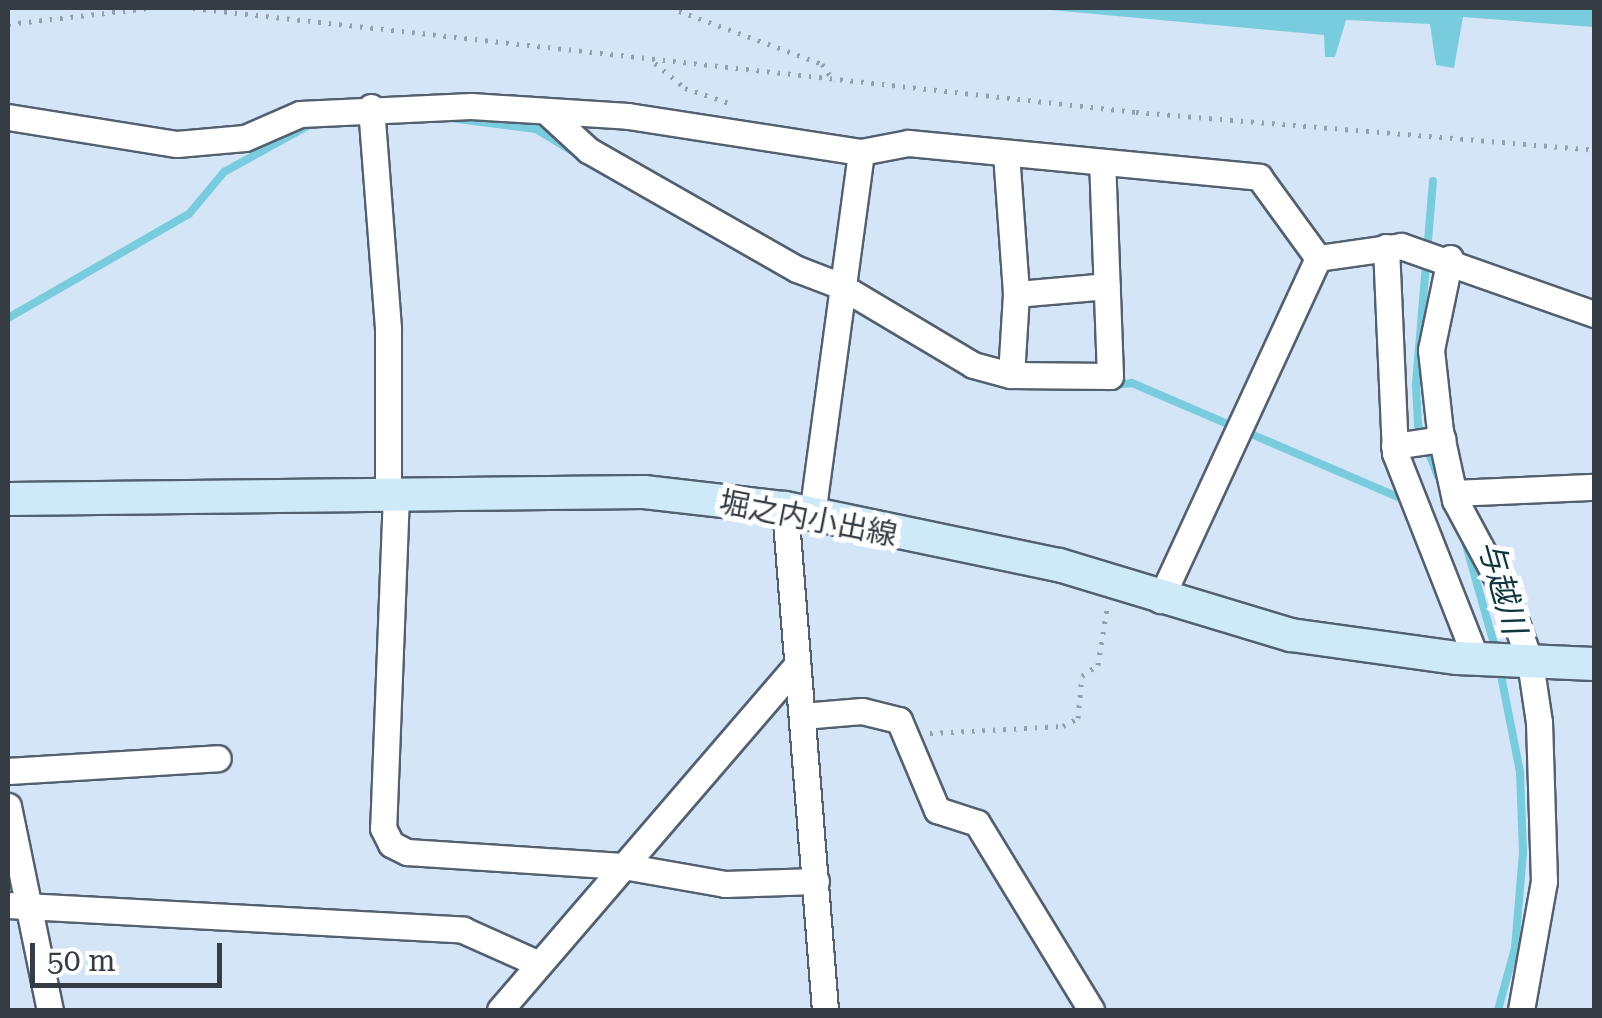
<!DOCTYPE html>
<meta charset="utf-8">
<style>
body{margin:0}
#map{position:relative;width:1602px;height:1018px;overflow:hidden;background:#d4e5f7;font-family:"Roboto Serif","Noto Sans JP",serif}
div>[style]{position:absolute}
.water>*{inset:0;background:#78ccdd}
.stream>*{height:8px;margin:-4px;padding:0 4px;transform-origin:4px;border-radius:4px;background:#78ccdd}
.path>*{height:5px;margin-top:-2.5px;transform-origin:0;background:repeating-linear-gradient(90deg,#93a0ae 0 2.5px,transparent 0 10.5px)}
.roads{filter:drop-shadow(2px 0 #526070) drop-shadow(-2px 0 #526070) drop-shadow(0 2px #526070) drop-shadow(0 -2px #526070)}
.minor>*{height:25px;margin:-12.5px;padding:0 12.5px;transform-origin:12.5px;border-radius:12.5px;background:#fff}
.major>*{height:32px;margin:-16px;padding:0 16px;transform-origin:16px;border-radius:16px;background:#ceeaf9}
span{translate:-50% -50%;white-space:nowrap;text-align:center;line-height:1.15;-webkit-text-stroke:10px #fff;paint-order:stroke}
.street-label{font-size:30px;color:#353c43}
.water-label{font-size:32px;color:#0e373e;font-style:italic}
.frame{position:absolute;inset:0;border:10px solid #353c43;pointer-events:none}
.scale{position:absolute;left:30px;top:943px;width:192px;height:45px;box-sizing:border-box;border:5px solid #353c43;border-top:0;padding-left:12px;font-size:30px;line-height:35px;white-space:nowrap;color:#353c43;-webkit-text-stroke:8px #fff;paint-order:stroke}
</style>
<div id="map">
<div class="water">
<div style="clip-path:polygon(1029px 8px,1594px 8px,1594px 27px,1463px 17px,1454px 68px,1436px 65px,1430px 24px,1346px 20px,1335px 57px,1325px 57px,1324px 35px)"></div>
</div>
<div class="stream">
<div style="left:450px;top:118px;width:87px;rotate:7.3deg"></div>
<div style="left:536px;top:129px;width:44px;rotate:31.2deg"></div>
<div style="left:1433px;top:181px;width:205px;rotate:94.8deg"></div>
<div style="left:1416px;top:385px;width:40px;rotate:87.1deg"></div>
<div style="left:1418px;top:425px;width:55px;rotate:68.6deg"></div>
<div style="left:8px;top:318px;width:209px;rotate:-29.9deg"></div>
<div style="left:189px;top:214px;width:55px;rotate:-50.2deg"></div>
<div style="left:224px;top:172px;width:99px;rotate:-28.9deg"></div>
<div style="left:1111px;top:385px;width:21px;rotate:-5deg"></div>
<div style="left:1132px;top:383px;width:289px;rotate:23.2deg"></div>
<div style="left:1466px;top:545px;width:110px;rotate:74.2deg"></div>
<div style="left:1498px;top:1010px;width:64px;rotate:-74.7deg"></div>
<div style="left:1515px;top:948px;width:95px;rotate:-85.2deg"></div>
<div style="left:1523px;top:853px;width:81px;rotate:-92.1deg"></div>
<div style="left:1520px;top:772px;width:104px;rotate:-101.1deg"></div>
</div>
<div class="path">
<div style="left:193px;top:8px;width:949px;rotate:6.29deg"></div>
<div style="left:1136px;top:112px;width:460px;rotate:4.7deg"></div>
<div style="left:679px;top:11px;width:153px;rotate:20.3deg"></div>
<div style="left:822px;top:64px;width:21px;rotate:55deg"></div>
<div style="left:8px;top:24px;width:142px;rotate:-6.5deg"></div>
<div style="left:655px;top:63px;width:39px;rotate:40deg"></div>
<div style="left:685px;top:88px;width:50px;rotate:18.8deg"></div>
<div style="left:930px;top:733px;width:133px;rotate:-3deg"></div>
<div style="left:1063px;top:726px;width:17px;rotate:-28deg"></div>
<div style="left:1078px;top:718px;width:42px;rotate:-84.6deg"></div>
<div style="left:1082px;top:676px;width:19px;rotate:-35deg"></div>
<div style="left:1098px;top:665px;width:58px;rotate:-81deg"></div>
</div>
<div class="roads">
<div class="minor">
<div style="left:371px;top:107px;width:223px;rotate:85.6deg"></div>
<div style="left:388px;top:329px;width:165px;rotate:90deg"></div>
<div style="left:550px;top:115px;width:52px;rotate:42.6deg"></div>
<div style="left:588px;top:150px;width:241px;rotate:29.7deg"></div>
<div style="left:797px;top:269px;width:45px;rotate:20.9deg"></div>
<div style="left:839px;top:285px;width:156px;rotate:30.8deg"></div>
<div style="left:973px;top:365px;width:39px;rotate:15deg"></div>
<div style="left:1011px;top:375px;width:99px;rotate:0.6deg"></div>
<div style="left:1110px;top:376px;width:214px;rotate:-92.1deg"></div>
<div style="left:8px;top:117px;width:171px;rotate:9.1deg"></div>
<div style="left:177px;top:144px;width:68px;rotate:-5deg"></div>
<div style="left:245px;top:138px;width:60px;rotate:-23.6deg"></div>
<div style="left:300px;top:114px;width:171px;rotate:-2.7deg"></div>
<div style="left:471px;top:106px;width:157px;rotate:3.6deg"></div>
<div style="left:628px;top:116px;width:236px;rotate:8.8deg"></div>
<div style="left:861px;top:152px;width:48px;rotate:-10.8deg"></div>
<div style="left:908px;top:143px;width:353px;rotate:5.5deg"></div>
<div style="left:1259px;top:177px;width:100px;rotate:53.9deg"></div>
<div style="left:1318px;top:258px;width:84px;rotate:-8.2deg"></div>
<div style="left:1401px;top:246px;width:205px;rotate:19.4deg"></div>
<div style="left:1006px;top:153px;width:141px;rotate:85.9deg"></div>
<div style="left:1016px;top:294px;width:81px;rotate:93.5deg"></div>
<div style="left:1386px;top:247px;width:206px;rotate:87.5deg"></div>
<div style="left:1395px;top:453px;width:221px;rotate:68.5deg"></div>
<div style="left:1450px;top:258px;width:94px;rotate:101.7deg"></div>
<div style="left:1431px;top:350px;width:81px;rotate:83.7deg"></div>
<div style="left:1440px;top:431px;width:71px;rotate:77.7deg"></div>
<div style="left:1455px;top:500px;width:110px;rotate:61.8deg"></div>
<div style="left:1507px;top:597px;width:69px;rotate:70.5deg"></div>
<div style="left:1530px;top:662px;width:61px;rotate:81.5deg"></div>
<div style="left:1539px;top:722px;width:159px;rotate:88.2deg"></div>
<div style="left:1544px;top:881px;width:131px;rotate:100.1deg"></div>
<div style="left:1016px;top:294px;width:91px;rotate:-5deg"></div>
<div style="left:1394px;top:446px;width:49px;rotate:-8.3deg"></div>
<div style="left:1454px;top:493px;width:140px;rotate:-2.5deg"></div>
<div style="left:396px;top:494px;width:334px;rotate:92.2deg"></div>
<div style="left:383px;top:828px;width:18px;rotate:63deg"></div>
<div style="left:391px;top:844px;width:18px;rotate:27deg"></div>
<div style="left:407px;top:852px;width:216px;rotate:3.7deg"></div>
<div style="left:623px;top:866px;width:104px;rotate:10deg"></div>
<div style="left:725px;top:884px;width:91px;rotate:-1.9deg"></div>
<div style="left:785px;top:508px;width:504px;rotate:85.44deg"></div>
<div style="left:812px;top:515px;width:366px;rotate:-82.3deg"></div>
<div style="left:1160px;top:600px;width:377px;rotate:-65.2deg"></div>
<div style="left:802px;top:716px;width:60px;rotate:-4.8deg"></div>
<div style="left:862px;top:711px;width:38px;rotate:14deg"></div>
<div style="left:899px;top:720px;width:98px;rotate:67.1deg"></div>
<div style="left:937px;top:810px;width:42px;rotate:18deg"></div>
<div style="left:977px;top:823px;width:219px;rotate:58.6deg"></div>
<div style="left:8px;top:771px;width:210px;rotate:-3.5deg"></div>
<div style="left:8px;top:806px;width:208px;rotate:78.4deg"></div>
<div style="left:8px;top:905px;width:456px;rotate:3.1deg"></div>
<div style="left:463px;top:930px;width:83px;rotate:24.1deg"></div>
<div style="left:500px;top:1010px;width:455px;rotate:-49.3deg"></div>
</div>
<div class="major">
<div style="left:8px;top:499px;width:636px;rotate:-0.63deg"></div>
<div style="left:644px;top:492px;width:142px;rotate:6.5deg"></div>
<div style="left:785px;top:508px;width:280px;rotate:11.8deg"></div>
<div style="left:1059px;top:565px;width:242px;rotate:16.8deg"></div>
<div style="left:1291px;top:635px;width:168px;rotate:7.9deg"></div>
<div style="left:1457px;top:658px;width:137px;rotate:2.5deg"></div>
</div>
</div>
<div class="street-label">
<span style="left:808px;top:519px;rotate:11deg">堀之内小出線</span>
</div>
<div class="water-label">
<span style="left:1502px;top:587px;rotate:74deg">与越川</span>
</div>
<div class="frame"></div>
<div class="scale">50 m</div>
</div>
